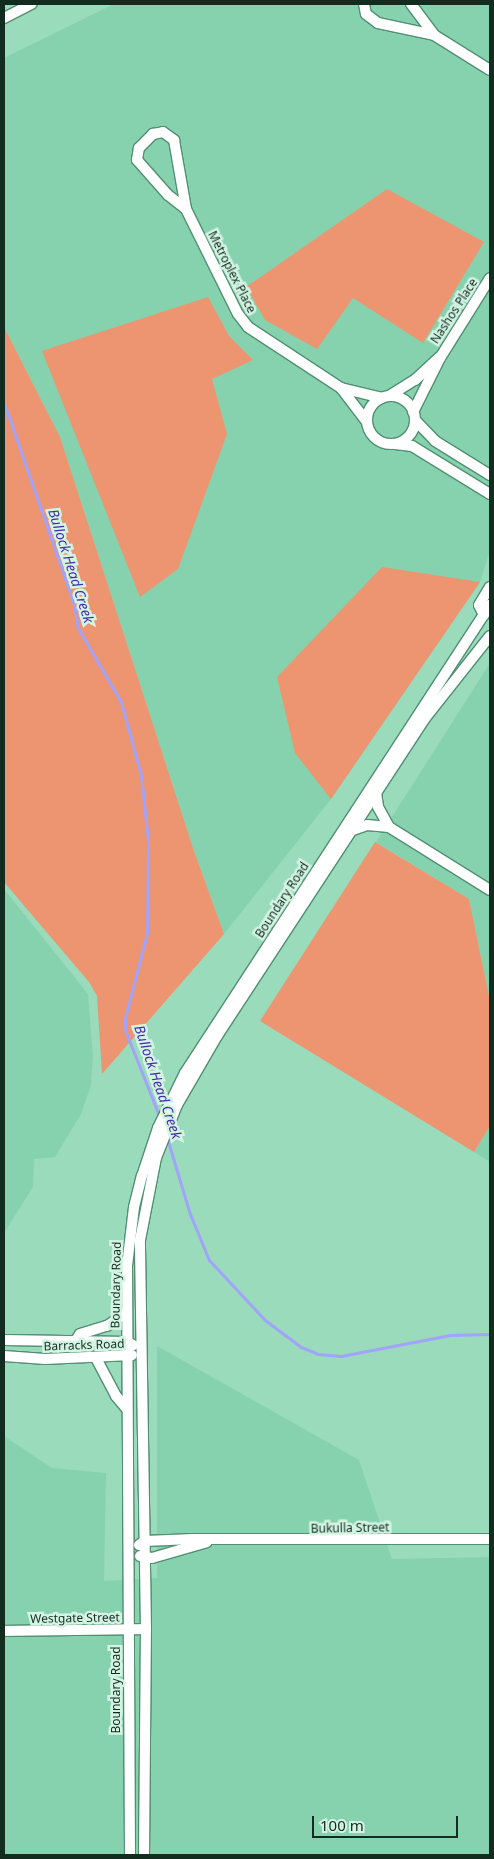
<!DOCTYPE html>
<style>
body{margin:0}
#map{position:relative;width:494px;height:1859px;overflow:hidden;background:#9adbbb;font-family:"Noto Sans",sans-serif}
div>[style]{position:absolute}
.built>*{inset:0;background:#87d2ae}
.green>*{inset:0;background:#ed9470}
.stream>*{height:3px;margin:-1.5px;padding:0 1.5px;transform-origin:1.5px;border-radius:1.5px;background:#a2a3fa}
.roads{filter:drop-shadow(1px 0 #508f72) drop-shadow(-1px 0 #508f72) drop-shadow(0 1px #508f72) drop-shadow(0 -1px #508f72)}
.minor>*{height:10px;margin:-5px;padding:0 5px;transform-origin:5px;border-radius:5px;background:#fff}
.minor>.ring{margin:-5px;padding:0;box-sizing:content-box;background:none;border:10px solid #fff;border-radius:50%}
span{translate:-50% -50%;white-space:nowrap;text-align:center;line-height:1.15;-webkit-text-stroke:5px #d4f4e3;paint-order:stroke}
.street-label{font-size:12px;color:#122c20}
.water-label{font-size:14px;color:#432da9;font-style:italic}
.frame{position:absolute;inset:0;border:5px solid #122c20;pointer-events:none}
.scale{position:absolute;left:312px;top:1816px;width:146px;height:22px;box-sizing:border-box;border:2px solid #122c20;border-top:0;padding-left:6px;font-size:15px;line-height:18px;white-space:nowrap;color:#122c20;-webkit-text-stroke:4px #d4f4e3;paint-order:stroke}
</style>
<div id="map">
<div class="built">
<div style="clip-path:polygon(114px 4px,490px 4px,490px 551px,480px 582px,331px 799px,224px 934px,194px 851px,60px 437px,4px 327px,4px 58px)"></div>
<div style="clip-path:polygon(490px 663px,490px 1001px,469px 899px,376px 842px)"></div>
<div style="clip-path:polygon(4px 889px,88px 994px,93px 1057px,91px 1085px,81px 1114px,55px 1157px,34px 1159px,33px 1187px,4px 1233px)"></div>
<div style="clip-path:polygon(490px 1126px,490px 1162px,474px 1152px)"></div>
<div style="clip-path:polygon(157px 1346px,359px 1460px,392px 1559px,490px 1557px,490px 1855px,4px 1855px,4px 1436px,52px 1468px,106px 1473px,104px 1581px,157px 1578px)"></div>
</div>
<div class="green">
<div style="clip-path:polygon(387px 189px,484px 242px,423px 343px,353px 298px,317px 349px,265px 320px,246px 287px)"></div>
<div style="clip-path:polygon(208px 297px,229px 336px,253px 360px,212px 379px,227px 434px,178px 569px,140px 597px,42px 351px)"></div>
<div style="clip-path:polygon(4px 327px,60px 437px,194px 851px,224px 934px,102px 1074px,97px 996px,89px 982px,4px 882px)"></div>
<div style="clip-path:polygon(382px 567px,480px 582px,331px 799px,295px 753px,277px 677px)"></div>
<div style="clip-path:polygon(375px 842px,469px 899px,490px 1001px,490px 1126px,474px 1152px,260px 1021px)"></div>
</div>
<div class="stream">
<div style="left:4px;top:403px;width:213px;rotate:70.8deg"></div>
<div style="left:74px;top:604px;width:24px;rotate:81deg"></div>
<div style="left:78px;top:628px;width:86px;rotate:59.8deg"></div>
<div style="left:121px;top:702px;width:76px;rotate:74.7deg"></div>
<div style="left:141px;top:775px;width:65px;rotate:83.9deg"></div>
<div style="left:148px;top:840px;width:93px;rotate:90.6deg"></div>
<div style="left:147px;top:933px;width:88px;rotate:104.5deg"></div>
<div style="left:125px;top:1018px;width:12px;rotate:90deg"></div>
<div style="left:125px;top:1030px;width:95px;rotate:68.3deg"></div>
<div style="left:167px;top:1138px;width:79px;rotate:73.2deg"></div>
<div style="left:190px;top:1214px;width:50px;rotate:67.6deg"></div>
<div style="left:209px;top:1260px;width:82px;rotate:47deg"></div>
<div style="left:265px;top:1320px;width:45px;rotate:36.9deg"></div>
<div style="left:301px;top:1347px;width:18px;rotate:22deg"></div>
<div style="left:318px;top:1354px;width:23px;rotate:5deg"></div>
<div style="left:341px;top:1356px;width:111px;rotate:-10.9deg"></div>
<div style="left:450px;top:1335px;width:40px;rotate:-1.4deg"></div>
</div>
<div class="roads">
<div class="minor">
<div style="left:364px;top:4px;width:10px;rotate:79deg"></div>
<div style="left:366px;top:14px;width:15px;rotate:37deg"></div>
<div style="left:378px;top:23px;width:57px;rotate:12.1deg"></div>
<div style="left:411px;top:4px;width:39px;rotate:53deg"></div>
<div style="left:434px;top:35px;width:66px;rotate:32deg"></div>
<div style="left:4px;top:18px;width:31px;rotate:-27deg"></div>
<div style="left:186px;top:209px;width:23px;rotate:-142deg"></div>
<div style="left:168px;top:195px;width:47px;rotate:-131.5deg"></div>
<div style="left:137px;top:160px;width:12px;rotate:-81deg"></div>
<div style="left:139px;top:148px;width:20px;rotate:-45deg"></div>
<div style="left:153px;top:134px;width:10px;rotate:-11deg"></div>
<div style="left:163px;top:132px;width:14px;rotate:36deg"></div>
<div style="left:174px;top:140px;width:70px;rotate:80.1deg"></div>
<div style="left:186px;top:209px;width:117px;rotate:63.7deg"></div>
<div style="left:238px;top:314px;width:16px;rotate:52deg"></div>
<div style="left:248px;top:327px;width:111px;rotate:33.3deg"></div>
<div style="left:341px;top:388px;width:42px;rotate:13.7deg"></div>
<div style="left:341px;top:388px;width:43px;rotate:52.6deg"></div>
<div style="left:389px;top:396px;width:31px;rotate:-32deg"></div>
<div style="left:415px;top:380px;width:33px;rotate:-43deg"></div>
<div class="ring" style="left:367px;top:396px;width:38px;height:38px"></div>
<div style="left:413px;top:412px;width:60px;rotate:-63.4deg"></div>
<div style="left:440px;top:358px;width:94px;rotate:-58deg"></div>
<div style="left:415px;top:420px;width:29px;rotate:46deg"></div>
<div style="left:435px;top:441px;width:65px;rotate:31.7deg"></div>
<div style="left:395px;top:444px;width:17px;rotate:7deg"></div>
<div style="left:412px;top:446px;width:92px;rotate:31.6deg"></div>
<div style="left:484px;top:615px;width:11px;rotate:-117deg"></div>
<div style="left:479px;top:605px;width:21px;rotate:-59deg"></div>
<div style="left:376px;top:792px;width:15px;rotate:82deg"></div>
<div style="left:378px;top:807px;width:23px;rotate:61deg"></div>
<div style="left:350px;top:831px;width:18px;rotate:-19deg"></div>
<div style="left:367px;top:825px;width:22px;rotate:5deg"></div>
<div style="left:389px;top:827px;width:119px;rotate:32deg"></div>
<div style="left:4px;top:1340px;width:124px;rotate:0.9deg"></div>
<div style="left:128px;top:1342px;width:6px;rotate:31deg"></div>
<div style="left:75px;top:1342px;width:9px;rotate:-58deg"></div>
<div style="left:80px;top:1334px;width:28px;rotate:-17deg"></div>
<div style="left:107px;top:1326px;width:24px;rotate:-35deg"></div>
<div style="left:4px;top:1356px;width:41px;rotate:4.2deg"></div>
<div style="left:45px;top:1359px;width:87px;rotate:-2.6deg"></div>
<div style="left:96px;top:1358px;width:43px;rotate:62.2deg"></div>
<div style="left:116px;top:1396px;width:16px;rotate:50deg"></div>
<div style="left:139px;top:1545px;width:7px;rotate:-34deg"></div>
<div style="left:145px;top:1541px;width:48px;rotate:-2.4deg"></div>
<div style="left:193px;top:1539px;width:297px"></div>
<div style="left:140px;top:1556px;width:12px;rotate:9deg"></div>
<div style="left:152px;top:1558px;width:57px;rotate:-16.2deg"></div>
<div style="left:4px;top:1631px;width:142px;rotate:-0.8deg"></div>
<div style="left:130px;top:1855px;width:589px;rotate:-90.29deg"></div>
<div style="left:127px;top:1266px;width:59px;rotate:-83.2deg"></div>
<div style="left:134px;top:1207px;width:32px;rotate:-76deg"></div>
<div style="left:142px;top:1176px;width:51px;rotate:-71.6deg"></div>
<div style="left:158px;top:1128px;width:61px;rotate:-63.9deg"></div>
<div style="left:185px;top:1073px;width:559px;rotate:-56.91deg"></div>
<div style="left:144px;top:1855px;width:226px;rotate:-89.5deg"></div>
<div style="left:146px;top:1629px;width:389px;rotate:-90.9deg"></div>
<div style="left:140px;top:1240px;width:84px;rotate:-79deg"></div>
<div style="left:156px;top:1158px;width:57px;rotate:-68.4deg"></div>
<div style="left:177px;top:1105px;width:80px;rotate:-59.9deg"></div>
<div style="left:217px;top:1036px;width:381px;rotate:-56.8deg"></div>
<div style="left:426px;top:717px;width:103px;rotate:-51.7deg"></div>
</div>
</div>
<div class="street-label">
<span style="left:232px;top:272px;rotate:63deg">Metroplex Place</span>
<span style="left:454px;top:311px;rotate:-57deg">Nashos Place</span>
<span style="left:282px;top:900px;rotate:-57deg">Boundary Road</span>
<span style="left:116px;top:1285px;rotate:-89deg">Boundary Road</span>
<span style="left:84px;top:1345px;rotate:-2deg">Barracks Road</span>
<span style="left:350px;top:1528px;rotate:-1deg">Bukulla Street</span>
<span style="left:75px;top:1618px;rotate:-1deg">Westgate Street</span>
<span style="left:116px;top:1690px;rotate:-90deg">Boundary Road</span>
</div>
<div class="water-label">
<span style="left:71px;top:566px;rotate:72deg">Bullock Head Creek</span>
<span style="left:158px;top:1082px;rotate:71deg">Bullock Head Creek</span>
</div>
<div class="frame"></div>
<div class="scale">100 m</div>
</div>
